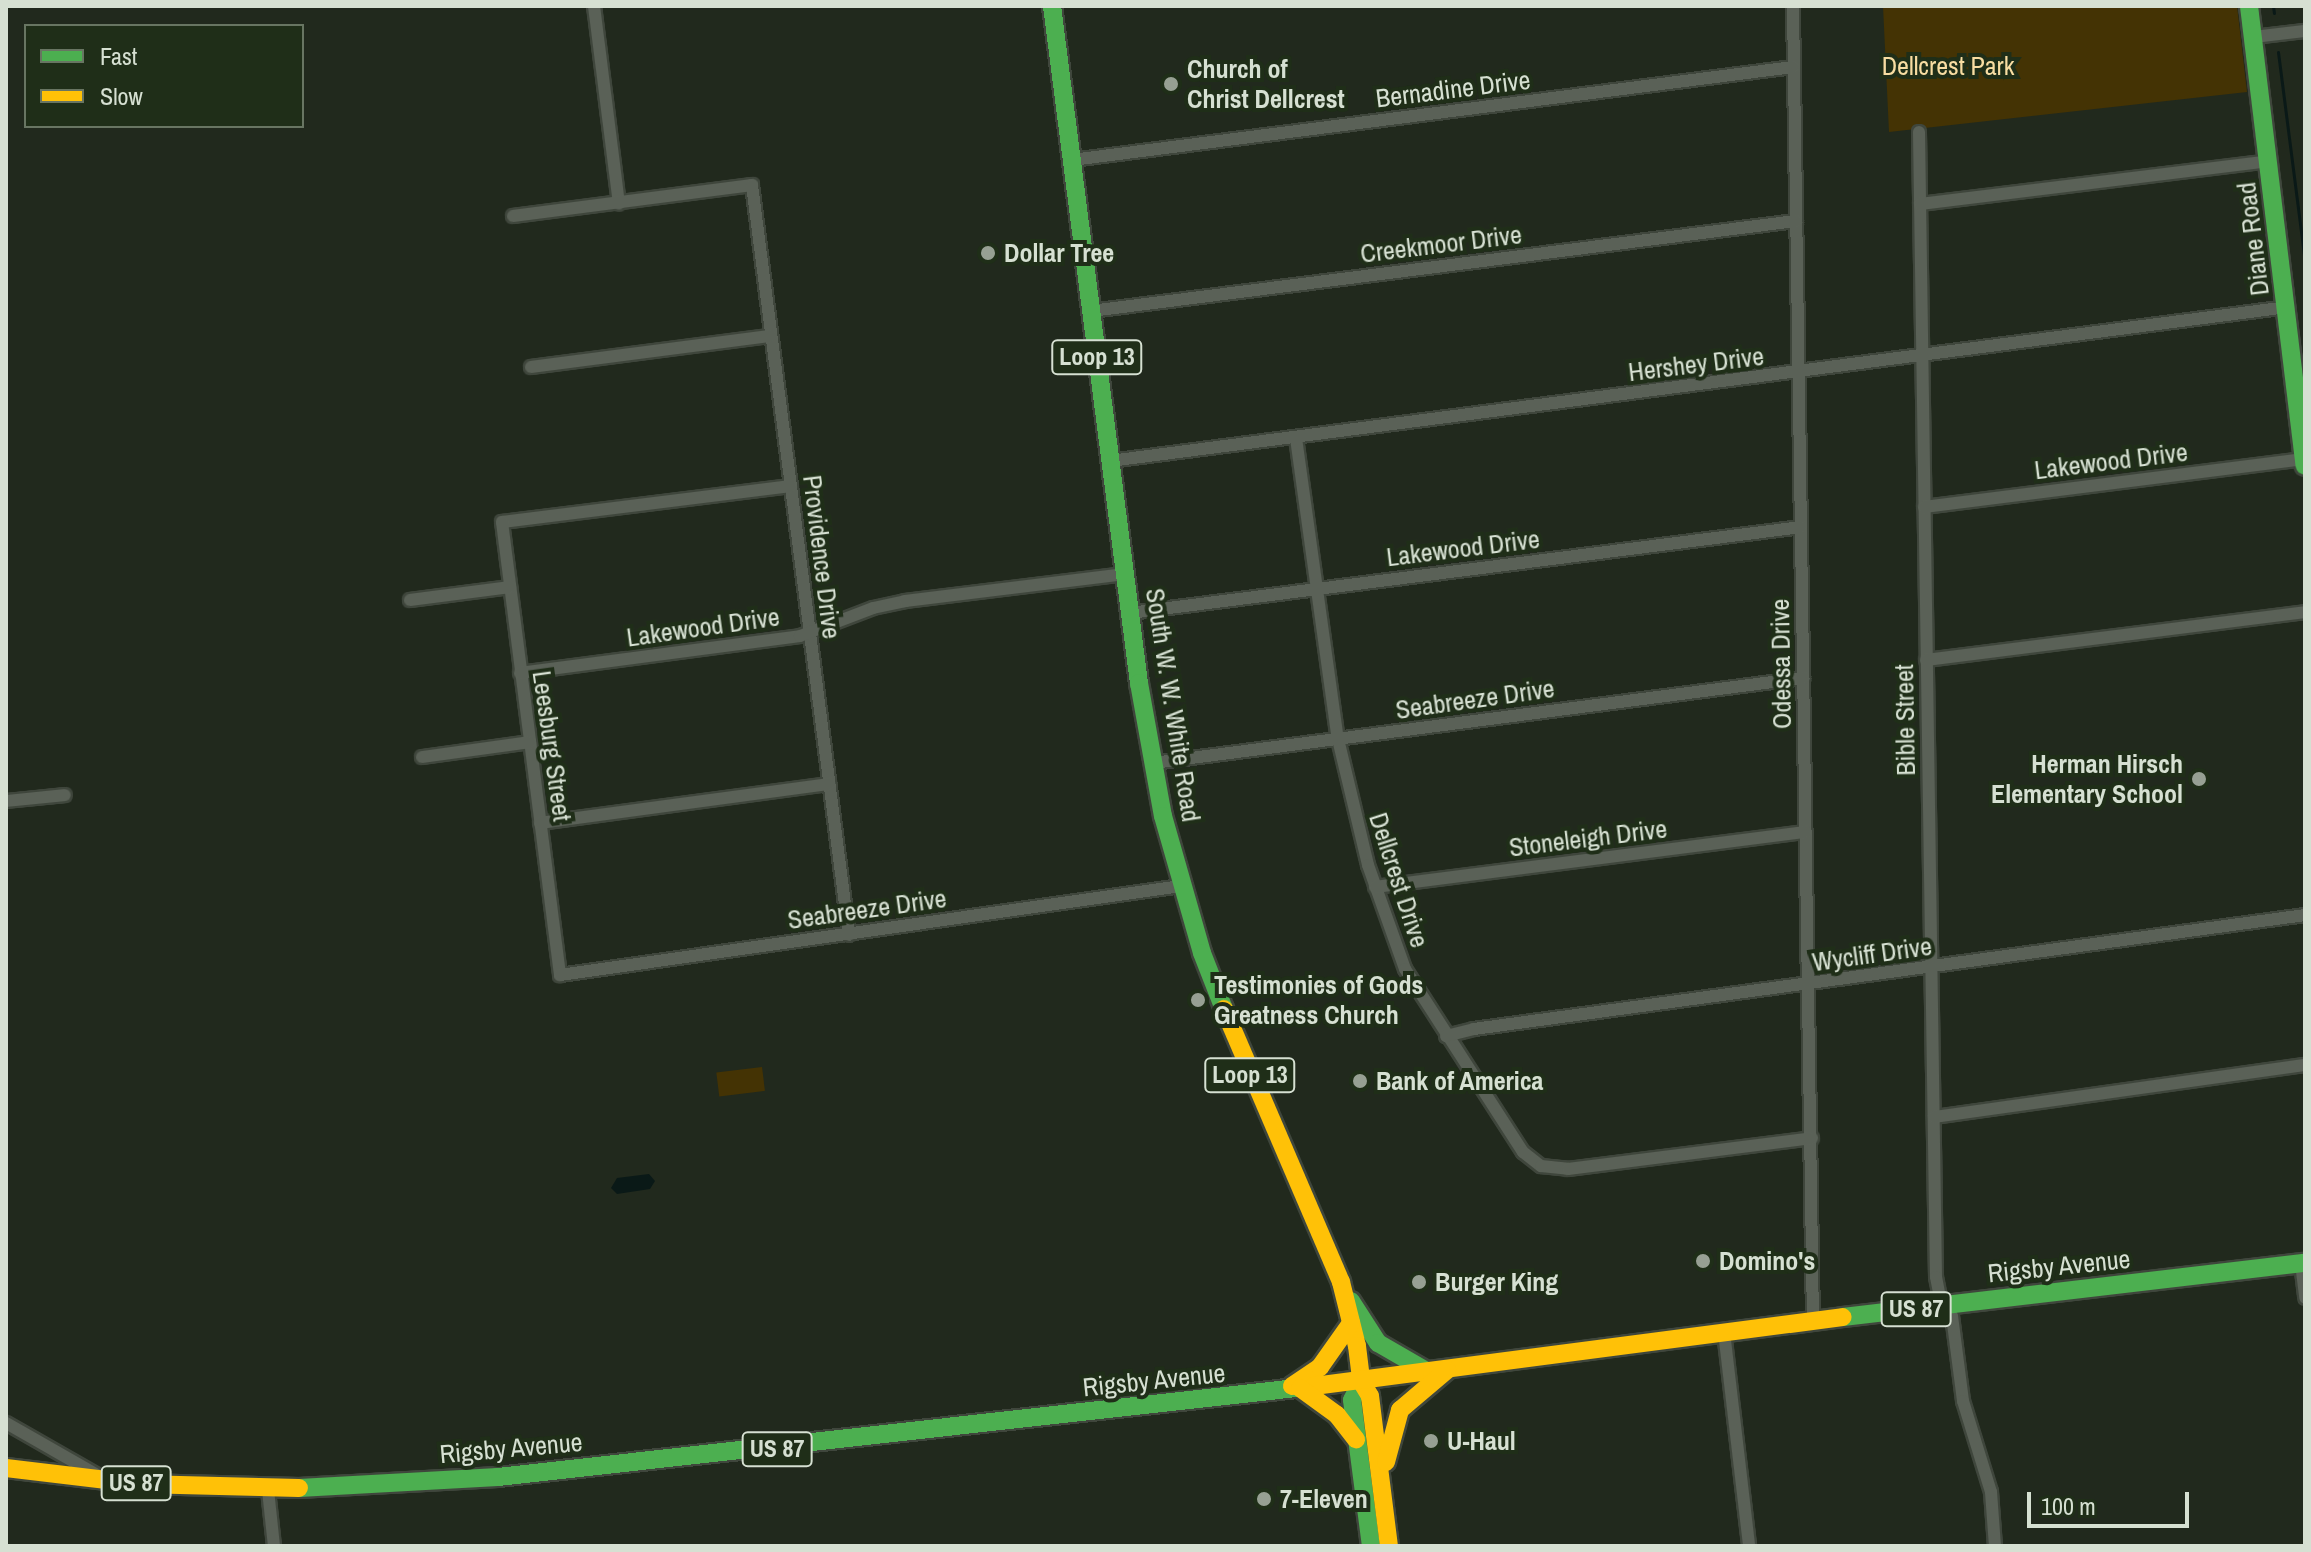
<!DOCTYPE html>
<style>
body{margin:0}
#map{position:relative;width:2311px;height:1552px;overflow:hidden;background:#21291d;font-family:"Archivo Narrow",sans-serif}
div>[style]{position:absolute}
.green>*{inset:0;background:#443304;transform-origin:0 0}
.water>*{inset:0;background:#0a1917}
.stream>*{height:3px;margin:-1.5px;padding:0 1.5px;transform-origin:1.5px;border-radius:1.5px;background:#0a1917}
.roads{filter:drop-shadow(2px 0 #3f463c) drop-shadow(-2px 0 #3f463c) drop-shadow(0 2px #3f463c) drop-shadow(0 -2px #3f463c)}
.street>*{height:12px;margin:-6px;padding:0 6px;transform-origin:6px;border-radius:6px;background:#5a6157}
.fast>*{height:18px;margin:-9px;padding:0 9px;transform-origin:9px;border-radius:9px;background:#4caf50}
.slow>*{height:18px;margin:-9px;padding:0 9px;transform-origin:9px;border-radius:9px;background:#ffc107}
.dots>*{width:22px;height:22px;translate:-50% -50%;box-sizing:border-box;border:4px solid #1f2e18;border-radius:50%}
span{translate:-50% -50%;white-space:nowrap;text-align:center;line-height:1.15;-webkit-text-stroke:8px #1f2e18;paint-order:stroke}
.shield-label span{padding:2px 6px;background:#1f2e18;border:2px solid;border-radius:6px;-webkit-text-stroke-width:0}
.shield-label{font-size:24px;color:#d6e0d2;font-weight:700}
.park-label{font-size:26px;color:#f8dda2}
.poi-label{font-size:26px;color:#d6e0d2;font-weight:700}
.left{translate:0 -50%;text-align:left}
.right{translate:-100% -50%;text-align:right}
.street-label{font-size:26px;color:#d6e0d2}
.frame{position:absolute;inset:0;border:8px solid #d6e0d2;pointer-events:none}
.legend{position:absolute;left:24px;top:24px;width:280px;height:104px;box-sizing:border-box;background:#1f2e18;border:2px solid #687562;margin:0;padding:10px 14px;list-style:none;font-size:24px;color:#d6e0d2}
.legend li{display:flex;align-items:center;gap:16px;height:40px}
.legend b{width:40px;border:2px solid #687562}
.scale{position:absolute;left:2027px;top:1492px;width:162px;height:36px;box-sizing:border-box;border:4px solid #d6e0d2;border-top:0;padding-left:10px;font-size:24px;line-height:28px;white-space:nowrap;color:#d6e0d2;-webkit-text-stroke:6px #1f2e18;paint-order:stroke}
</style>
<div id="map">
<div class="green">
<div style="clip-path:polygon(1883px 6px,2237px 6px,2247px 92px,1889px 132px)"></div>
<div style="left:762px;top:1067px;width:24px;height:46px;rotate:83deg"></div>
</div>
<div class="water">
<div style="clip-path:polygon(649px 1174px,655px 1181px,650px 1189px,617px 1194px,611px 1188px,617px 1178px)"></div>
</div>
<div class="stream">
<div style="left:2273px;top:6px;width:7px;rotate:82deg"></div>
<div style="left:2278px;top:52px;width:213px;rotate:82.7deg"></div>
</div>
<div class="roads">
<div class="street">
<div style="left:594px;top:6px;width:199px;rotate:82.8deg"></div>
<div style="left:1793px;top:6px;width:1314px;rotate:89.13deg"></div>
<div style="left:2253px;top:37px;width:52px;rotate:-6.6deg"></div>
<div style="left:1919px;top:132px;width:1145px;rotate:89.15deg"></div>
<div style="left:1936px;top:1277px;width:20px;rotate:79deg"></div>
<div style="left:1940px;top:1297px;width:22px;rotate:58deg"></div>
<div style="left:1952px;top:1316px;width:86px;rotate:82.6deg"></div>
<div style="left:1963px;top:1401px;width:95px;rotate:72.9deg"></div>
<div style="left:1991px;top:1492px;width:54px;rotate:85.8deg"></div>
<div style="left:1072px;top:160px;width:727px;rotate:-7.35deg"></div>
<div style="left:1920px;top:204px;width:352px;rotate:-7deg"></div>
<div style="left:513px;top:216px;width:241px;rotate:-7.4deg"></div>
<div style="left:752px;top:185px;width:756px;rotate:82.63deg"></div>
<div style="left:1091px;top:311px;width:711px;rotate:-7.28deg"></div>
<div style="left:531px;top:367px;width:242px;rotate:-7.4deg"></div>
<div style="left:1296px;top:438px;width:304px;rotate:82.1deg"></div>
<div style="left:1338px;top:739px;width:130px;rotate:76.6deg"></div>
<div style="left:1368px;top:865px;width:110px;rotate:70.4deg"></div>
<div style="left:1405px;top:969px;width:218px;rotate:57.2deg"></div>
<div style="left:1523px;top:1152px;width:23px;rotate:38deg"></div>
<div style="left:1541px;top:1166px;width:27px;rotate:6deg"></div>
<div style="left:1568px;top:1169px;width:246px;rotate:-7.2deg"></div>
<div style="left:1110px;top:461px;width:1187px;rotate:-7.45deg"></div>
<div style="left:791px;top:486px;width:291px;rotate:172.9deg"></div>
<div style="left:502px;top:522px;width:457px;rotate:82.7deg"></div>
<div style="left:560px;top:975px;width:627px;rotate:-8.16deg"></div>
<div style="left:1924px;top:507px;width:383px;rotate:-7.2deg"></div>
<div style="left:410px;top:600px;width:101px;rotate:-7.4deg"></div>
<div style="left:1130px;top:613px;width:676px;rotate:-7.3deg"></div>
<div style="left:1926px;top:660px;width:382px;rotate:-7.2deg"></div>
<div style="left:520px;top:673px;width:282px;rotate:-7.5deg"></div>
<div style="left:800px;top:636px;width:78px;rotate:-21deg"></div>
<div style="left:873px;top:608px;width:33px;rotate:-12deg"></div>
<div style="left:905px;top:601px;width:222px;rotate:-7deg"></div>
<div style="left:422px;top:757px;width:109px;rotate:-7.9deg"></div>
<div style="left:1153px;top:763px;width:656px;rotate:-7.45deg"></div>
<div style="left:6px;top:801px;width:59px;rotate:-5.8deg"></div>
<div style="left:540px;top:823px;width:292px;rotate:-7.7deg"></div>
<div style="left:1375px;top:887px;width:434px;rotate:-7.3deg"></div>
<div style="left:1446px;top:1036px;width:29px;rotate:-14deg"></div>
<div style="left:1474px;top:1029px;width:839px;rotate:-7.81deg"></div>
<div style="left:1934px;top:1117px;width:375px;rotate:-8deg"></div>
<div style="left:2301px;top:1263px;width:35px;rotate:83deg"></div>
<div style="left:1724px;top:1332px;width:215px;rotate:83.3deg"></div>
<div style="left:6px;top:1423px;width:105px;rotate:29.7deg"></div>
<div style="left:268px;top:1490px;width:56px;rotate:83.9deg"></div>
</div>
<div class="fast">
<div style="left:1052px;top:6px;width:683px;rotate:82.68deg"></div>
<div style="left:1139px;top:683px;width:135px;rotate:79.8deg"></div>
<div style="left:1163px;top:816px;width:142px;rotate:74.1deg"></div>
<div style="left:1202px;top:953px;width:60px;rotate:68.6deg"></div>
<div style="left:2249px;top:6px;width:463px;rotate:83.1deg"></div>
<div style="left:1351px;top:1301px;width:50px;rotate:57.3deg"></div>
<div style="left:1378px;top:1343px;width:58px;rotate:30.1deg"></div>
<div style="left:1843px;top:1317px;width:465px;rotate:-6.7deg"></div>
<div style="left:1361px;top:1381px;width:21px;rotate:115deg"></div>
<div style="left:1352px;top:1400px;width:147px;rotate:82.6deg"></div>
<div style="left:299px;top:1488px;width:199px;rotate:-3.2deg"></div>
<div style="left:498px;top:1477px;width:821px;rotate:-6.36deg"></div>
</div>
<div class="slow">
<div style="left:1224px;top:1009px;width:297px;rotate:66.8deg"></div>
<div style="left:1341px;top:1282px;width:66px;rotate:76deg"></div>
<div style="left:1357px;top:1346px;width:35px;rotate:83deg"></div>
<div style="left:1361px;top:1381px;width:17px;rotate:59deg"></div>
<div style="left:1370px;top:1396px;width:151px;rotate:82.8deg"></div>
<div style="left:1292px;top:1386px;width:34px;rotate:-34deg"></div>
<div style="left:1320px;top:1367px;width:54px;rotate:-54.8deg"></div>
<div style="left:1314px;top:1386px;width:533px;rotate:-7.43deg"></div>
<div style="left:1300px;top:1388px;width:46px;rotate:36.1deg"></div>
<div style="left:1337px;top:1415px;width:31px;rotate:52deg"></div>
<div style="left:1386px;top:1462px;width:54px;rotate:-74.9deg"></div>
<div style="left:1400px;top:1410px;width:62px;rotate:-40.4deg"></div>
<div style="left:6px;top:1468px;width:135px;rotate:6.8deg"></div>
<div style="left:140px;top:1484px;width:159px;rotate:1.4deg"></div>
</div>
</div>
<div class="dots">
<div style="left:1171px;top:84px;background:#97a093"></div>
<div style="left:988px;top:253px;background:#97a093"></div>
<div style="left:2199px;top:779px;background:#97a093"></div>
<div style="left:1198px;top:1000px;background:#97a093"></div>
<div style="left:1360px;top:1081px;background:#97a093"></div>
<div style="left:1703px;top:1261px;background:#97a093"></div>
<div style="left:1419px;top:1282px;background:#97a093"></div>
<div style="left:1431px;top:1441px;background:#97a093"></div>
<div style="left:1264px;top:1499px;background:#97a093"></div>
</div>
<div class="shield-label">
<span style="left:1097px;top:357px">Loop 13</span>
<span style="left:1250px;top:1075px">Loop 13</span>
<span style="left:1916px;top:1309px">US 87</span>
<span style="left:777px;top:1449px">US 87</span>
<span style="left:136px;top:1483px">US 87</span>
</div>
<div class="park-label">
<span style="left:1948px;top:66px">Dellcrest Park</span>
</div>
<div class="poi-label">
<span class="left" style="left:1187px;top:84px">Church of<br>Christ Dellcrest</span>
<span class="left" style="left:1004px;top:253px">Dollar Tree</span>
<span class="right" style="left:2183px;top:779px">Herman Hirsch<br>Elementary School</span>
<span class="left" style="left:1214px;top:1000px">Testimonies of Gods<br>Greatness Church</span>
<span class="left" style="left:1376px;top:1081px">Bank of America</span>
<span class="left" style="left:1719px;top:1261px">Domino's</span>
<span class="left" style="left:1435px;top:1282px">Burger King</span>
<span class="left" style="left:1447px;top:1441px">U-Haul</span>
<span class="left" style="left:1280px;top:1499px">7-Eleven</span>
</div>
<div class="street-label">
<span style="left:1453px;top:89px;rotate:-7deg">Bernadine Drive</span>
<span style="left:2253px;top:239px;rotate:-97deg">Diane Road</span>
<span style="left:1441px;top:244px;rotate:-7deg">Creekmoor Drive</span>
<span style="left:1696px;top:364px;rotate:-7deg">Hershey Drive</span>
<span style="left:2111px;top:461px;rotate:-7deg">Lakewood Drive</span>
<span style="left:1463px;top:548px;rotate:-7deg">Lakewood Drive</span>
<span style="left:822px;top:557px;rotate:83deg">Providence Drive</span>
<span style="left:703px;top:627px;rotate:-8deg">Lakewood Drive</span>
<span style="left:1781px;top:664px;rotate:-91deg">Odessa Drive</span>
<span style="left:1475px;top:699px;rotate:-8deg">Seabreeze Drive</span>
<span style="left:1173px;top:705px;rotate:81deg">South W. W. White Road</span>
<span style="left:1905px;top:720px;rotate:-91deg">Bible Street</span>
<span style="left:552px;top:746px;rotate:82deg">Leesburg Street</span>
<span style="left:1588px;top:838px;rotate:-7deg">Stoneleigh Drive</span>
<span style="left:1399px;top:880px;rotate:72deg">Dellcrest Drive</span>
<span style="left:867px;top:909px;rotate:-8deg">Seabreeze Drive</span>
<span style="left:1872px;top:954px;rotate:-8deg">Wycliff Drive</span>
<span style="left:2059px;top:1266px;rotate:-6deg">Rigsby Avenue</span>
<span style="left:1154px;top:1380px;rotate:-6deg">Rigsby Avenue</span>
<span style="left:511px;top:1448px;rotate:-5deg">Rigsby Avenue</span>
</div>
<div class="frame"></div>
<ul class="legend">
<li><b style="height:10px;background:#4caf50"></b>Fast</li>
<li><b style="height:10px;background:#ffc107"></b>Slow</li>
</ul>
<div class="scale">100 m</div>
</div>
